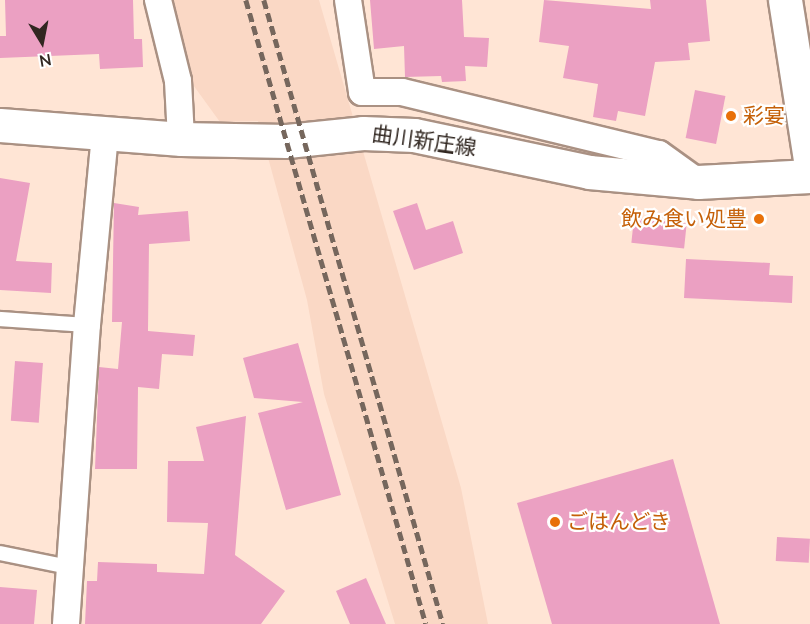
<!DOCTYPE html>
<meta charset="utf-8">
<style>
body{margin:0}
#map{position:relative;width:810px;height:624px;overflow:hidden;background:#ffe5d5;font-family:"Nunito Sans","Noto Sans JP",sans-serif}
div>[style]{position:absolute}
.built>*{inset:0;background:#fad8c5}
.building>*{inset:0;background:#eba0c2;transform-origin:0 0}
.roads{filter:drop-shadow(2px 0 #aa9183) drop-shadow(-2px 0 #aa9183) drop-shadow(0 2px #aa9183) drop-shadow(0 -2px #aa9183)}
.lane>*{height:14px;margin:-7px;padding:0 7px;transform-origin:7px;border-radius:7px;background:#fff}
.street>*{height:26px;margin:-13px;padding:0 13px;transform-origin:13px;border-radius:13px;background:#fff}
.secondary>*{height:33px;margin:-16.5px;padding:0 16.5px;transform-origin:16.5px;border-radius:16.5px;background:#fff}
.rail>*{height:4.5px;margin-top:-2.25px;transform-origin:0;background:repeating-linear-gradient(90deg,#76675d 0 9px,transparent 0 13.5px)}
.dots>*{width:16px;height:16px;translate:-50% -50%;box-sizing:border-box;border:3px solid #fff;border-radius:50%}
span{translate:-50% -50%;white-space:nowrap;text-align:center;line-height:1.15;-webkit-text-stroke:4.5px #fff;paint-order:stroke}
.food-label{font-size:21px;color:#c56008}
.left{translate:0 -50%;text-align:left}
.right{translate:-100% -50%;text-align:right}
.street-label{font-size:21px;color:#312721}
.north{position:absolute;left:12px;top:12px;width:60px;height:60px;-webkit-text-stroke:4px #fff;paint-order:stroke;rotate:170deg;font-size:16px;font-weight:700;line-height:24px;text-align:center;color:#312721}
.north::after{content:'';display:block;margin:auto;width:21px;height:27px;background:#312721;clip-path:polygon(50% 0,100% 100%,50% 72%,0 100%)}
</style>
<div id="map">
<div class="built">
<div style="clip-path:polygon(167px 0,319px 0,461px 488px,488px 624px,395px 624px,324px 394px,307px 300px,258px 121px,220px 122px,183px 71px)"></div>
</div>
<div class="building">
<div style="clip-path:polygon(5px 0,133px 0,134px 39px,142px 39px,143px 67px,100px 69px,99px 54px,0 58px,0 36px,6px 36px)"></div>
<div style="clip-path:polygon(370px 0,462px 0,464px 37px,489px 38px,487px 67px,465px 66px,466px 81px,442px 82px,441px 76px,405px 77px,404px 46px,374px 49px)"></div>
<div style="clip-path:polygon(544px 0,651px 9px,650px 0,706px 0,710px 41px,688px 43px,690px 60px,655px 62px,645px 116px,618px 111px,616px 121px,593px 117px,598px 84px,563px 78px,569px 46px,539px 42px)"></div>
<div style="left:695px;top:90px;width:31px;height:49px;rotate:11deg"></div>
<div style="clip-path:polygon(0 178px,30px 183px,16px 261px,52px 263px,51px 293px,0 290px)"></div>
<div style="clip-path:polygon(114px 203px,139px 207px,138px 215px,188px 211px,190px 241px,149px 244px,148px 331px,195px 335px,193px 356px,162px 354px,159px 389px,138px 387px,137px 469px,95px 469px,99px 367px,118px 369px,122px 322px,112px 322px)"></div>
<div style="clip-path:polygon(417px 203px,426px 230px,453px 221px,463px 253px,414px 270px,393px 211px)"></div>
<div style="left:634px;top:218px;width:53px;height:25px;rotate:6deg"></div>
<div style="clip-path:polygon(686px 259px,770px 263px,769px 275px,793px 276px,792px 303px,684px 298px)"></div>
<div style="clip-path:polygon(298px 343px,341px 495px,286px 510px,258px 413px,303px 402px,254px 398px,243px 358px)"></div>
<div style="left:15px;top:361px;width:28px;height:60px;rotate:4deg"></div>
<div style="clip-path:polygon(246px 416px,235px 555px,285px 591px,261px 624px,85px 624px,87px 581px,97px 581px,98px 562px,157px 564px,157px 572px,204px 574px,208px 523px,167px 522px,168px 461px,204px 461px,196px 427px)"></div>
<div style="clip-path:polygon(673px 459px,720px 624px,552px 624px,517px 503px)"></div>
<div style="left:777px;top:537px;width:33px;height:24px;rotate:3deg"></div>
<div style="clip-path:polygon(366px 578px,386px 624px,350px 624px,336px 591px)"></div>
<div style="clip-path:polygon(0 587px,37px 590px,34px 624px,0 624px)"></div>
</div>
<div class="roads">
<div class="lane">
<div style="left:0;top:319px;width:87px;rotate:3.9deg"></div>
<div style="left:0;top:553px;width:70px;rotate:11.5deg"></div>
</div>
<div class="street">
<div style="left:158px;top:0;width:83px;rotate:76.1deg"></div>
<div style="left:178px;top:81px;width:58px;rotate:87deg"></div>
<div style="left:348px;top:0;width:93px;rotate:81.3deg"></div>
<div style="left:362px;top:92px;width:40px"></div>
<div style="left:402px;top:92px;width:264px;rotate:13.6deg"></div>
<div style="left:659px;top:154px;width:48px;rotate:35.7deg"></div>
<div style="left:66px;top:624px;width:300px;rotate:-86deg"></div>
<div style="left:87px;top:325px;width:191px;rotate:-84.6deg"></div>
</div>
<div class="secondary">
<div style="left:785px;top:0;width:162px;rotate:81.1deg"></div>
<div style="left:0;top:125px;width:182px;rotate:4.4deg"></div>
<div style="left:181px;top:139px;width:106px;rotate:1.1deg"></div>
<div style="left:287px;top:141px;width:76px;rotate:-6deg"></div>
<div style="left:363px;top:133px;width:51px;rotate:2.2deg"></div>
<div style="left:414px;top:135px;width:179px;rotate:11.9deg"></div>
<div style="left:589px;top:172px;width:109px;rotate:5.2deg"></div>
<div style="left:698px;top:182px;width:112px;rotate:-3.1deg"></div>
</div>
</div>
<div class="rail">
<div style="left:246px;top:0;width:649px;rotate:73.91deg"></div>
<div style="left:264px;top:0;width:649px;rotate:73.99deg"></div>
</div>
<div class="dots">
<div style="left:731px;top:116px;background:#e8710a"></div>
<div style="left:759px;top:219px;background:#e8710a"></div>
<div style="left:555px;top:522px;background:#e8710a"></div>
</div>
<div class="food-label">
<span class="left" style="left:743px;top:116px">彩宴</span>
<span class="right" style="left:747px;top:219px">飲み食い処豊</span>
<span class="left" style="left:567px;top:522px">ごはんどき</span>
</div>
<div class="street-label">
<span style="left:424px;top:141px;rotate:8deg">曲川新庄線</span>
</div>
<div class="north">N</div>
</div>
